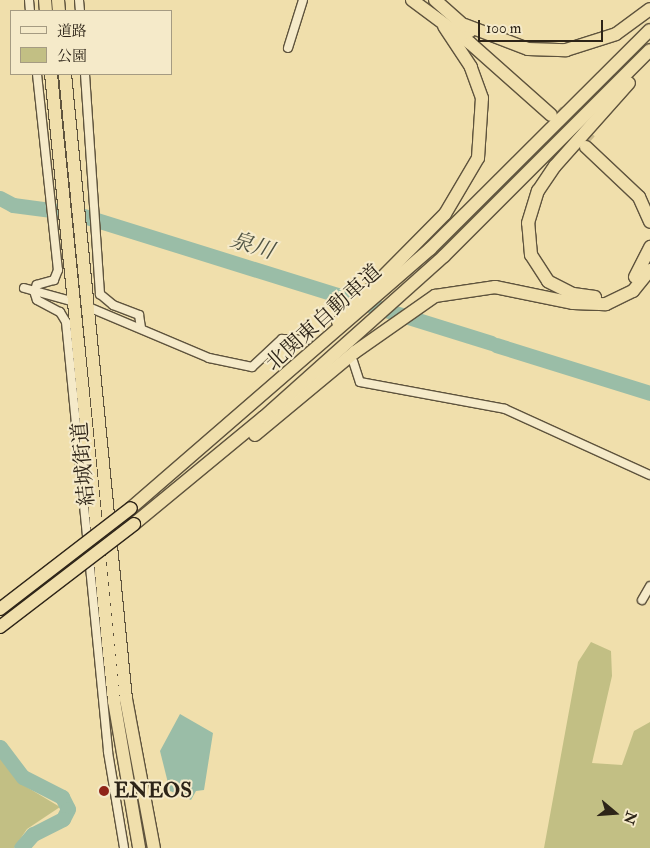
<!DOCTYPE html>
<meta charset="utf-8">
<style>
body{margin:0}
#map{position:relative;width:650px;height:848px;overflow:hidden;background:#f0dfac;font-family:"IM FELL Double Pica","Noto Serif JP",serif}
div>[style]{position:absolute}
.green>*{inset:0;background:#c2bf84}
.water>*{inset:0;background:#9abda7}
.river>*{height:15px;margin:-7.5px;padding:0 7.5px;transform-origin:7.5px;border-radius:7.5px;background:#9abda7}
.highway-tunnel>*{height:12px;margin-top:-6px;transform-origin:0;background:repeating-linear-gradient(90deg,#c9ba8e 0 12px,transparent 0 18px)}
.roads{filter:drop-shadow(1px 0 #5e533d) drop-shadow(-1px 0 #5e533d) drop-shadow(0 1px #5e533d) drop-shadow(0 -1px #5e533d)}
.minor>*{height:8px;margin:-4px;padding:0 4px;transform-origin:4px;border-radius:4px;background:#f5eac9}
.highway>*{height:12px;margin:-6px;padding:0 6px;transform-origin:6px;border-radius:6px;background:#f0dfac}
.bridges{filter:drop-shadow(1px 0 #2d2418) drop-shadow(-1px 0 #2d2418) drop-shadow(0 1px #2d2418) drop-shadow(0 -1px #2d2418)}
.highway-bridge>*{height:12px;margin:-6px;padding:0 6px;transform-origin:6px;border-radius:6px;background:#f0dfac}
.dots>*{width:14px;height:14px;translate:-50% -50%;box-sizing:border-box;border:2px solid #f5eac9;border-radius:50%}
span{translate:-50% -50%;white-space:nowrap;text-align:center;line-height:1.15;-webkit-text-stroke:4px #f5eac9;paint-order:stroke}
.street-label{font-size:21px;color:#2d2418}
.poi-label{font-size:21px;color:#2d2418;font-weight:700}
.left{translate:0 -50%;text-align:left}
.water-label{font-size:22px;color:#4e5243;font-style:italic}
.legend{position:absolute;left:10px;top:10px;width:162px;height:65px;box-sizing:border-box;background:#f5eac9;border:1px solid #a59b82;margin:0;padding:6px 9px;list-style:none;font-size:15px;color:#2d2418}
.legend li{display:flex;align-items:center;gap:10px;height:25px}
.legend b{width:25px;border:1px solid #a59b82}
.north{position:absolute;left:590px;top:788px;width:50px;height:50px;-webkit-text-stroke:4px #f5eac9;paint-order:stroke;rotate:108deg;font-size:14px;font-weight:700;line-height:20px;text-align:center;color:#2d2418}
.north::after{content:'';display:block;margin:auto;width:18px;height:22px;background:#2d2418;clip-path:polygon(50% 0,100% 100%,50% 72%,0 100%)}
.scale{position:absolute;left:478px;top:20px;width:125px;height:22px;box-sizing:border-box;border:2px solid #2d2418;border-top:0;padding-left:6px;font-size:15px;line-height:18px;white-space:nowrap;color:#2d2418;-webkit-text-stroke:4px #f5eac9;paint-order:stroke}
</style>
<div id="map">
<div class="green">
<div style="clip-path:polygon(591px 642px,611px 651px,612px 676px,592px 763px,622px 765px,634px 731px,650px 722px,650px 848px,544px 848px,578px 662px)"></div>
<div style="clip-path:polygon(0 757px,25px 786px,60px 807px,27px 829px,14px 848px,0 848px)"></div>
</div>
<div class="water">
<div style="clip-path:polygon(180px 714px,213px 733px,204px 790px,196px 791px,191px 800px,170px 791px,160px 751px)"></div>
</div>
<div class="river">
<div style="left:0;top:198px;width:15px;rotate:28deg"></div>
<div style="left:13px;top:205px;width:62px;rotate:7.5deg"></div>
<div style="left:74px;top:213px;width:437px;rotate:17.3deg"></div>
<div style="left:496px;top:345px;width:161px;rotate:17.3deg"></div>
<div style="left:0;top:747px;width:38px;rotate:53deg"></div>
<div style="left:23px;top:777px;width:44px;rotate:27.1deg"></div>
<div style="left:62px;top:797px;width:13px;rotate:63deg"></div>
<div style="left:68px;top:809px;width:11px;rotate:117deg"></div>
<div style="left:63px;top:819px;width:34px;rotate:153deg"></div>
<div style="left:33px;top:834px;width:18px;rotate:131deg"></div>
</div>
<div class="highway-tunnel">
<div style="left:557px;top:111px;width:45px;rotate:41.4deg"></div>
</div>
<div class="roads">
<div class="minor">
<div style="left:29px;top:0;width:11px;rotate:85deg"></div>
<div style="left:79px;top:0;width:11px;rotate:85deg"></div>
<div style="left:288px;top:48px;width:50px;rotate:-72.6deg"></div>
<div style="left:37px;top:74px;width:197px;rotate:83.9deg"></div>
<div style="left:58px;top:270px;width:11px;rotate:112deg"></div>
<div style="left:54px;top:280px;width:18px;rotate:164deg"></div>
<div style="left:37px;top:285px;width:7px;rotate:117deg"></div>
<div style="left:34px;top:291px;width:9px;rotate:72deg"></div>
<div style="left:37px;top:300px;width:26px;rotate:28deg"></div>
<div style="left:60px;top:312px;width:12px;rotate:59deg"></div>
<div style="left:66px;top:322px;width:432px;rotate:84.4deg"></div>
<div style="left:108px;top:752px;width:97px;rotate:80.5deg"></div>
<div style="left:85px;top:74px;width:221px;rotate:86.1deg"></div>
<div style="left:100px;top:294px;width:17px;rotate:40deg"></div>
<div style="left:113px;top:305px;width:28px;rotate:21deg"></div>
<div style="left:139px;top:315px;width:12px;rotate:81deg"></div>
<div style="left:24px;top:288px;width:53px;rotate:15.4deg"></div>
<div style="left:86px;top:306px;width:134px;rotate:22.9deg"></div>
<div style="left:209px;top:358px;width:44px;rotate:11.8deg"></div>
<div style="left:252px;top:367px;width:41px;rotate:-43deg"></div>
<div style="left:282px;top:339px;width:26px;rotate:2deg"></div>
<div style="left:353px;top:361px;width:22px;rotate:72deg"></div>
<div style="left:360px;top:382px;width:147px;rotate:10.5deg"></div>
<div style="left:505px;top:409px;width:159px;rotate:24.5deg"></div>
<div style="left:642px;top:600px;width:16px;rotate:-60deg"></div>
</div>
<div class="highway">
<div style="left:45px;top:0;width:11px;rotate:85deg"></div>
<div style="left:58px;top:0;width:11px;rotate:85deg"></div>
<div style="left:412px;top:0;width:72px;rotate:36.6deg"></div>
<div style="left:470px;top:43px;width:108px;rotate:41.6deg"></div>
<div style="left:435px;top:0;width:47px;rotate:41.5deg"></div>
<div style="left:465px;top:25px;width:67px;rotate:20.9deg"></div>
<div style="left:528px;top:49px;width:38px;rotate:2deg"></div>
<div style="left:566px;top:50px;width:52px;rotate:-17.7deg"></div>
<div style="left:616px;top:34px;width:42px;rotate:-36.3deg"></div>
<div style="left:51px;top:74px;width:630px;rotate:84.26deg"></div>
<div style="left:114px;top:701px;width:149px;rotate:80.3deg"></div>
<div style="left:65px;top:74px;width:628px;rotate:84.43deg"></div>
<div style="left:126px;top:699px;width:152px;rotate:79.4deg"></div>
<div style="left:586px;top:147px;width:73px;rotate:43.3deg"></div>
<div style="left:639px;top:197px;width:27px;rotate:66deg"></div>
<div style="left:635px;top:277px;width:34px;rotate:-63deg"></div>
<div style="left:595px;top:297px;width:22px;rotate:-172deg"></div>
<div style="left:573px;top:294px;width:28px;rotate:-153deg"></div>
<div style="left:548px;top:281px;width:31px;rotate:-123deg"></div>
<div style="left:531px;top:255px;width:32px;rotate:-95deg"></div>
<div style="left:528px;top:223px;width:34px;rotate:-73deg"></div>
<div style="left:538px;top:191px;width:30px;rotate:-56deg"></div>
<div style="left:555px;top:166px;width:111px;rotate:-48.3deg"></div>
<div style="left:338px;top:322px;width:152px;rotate:-45.3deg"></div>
<div style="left:445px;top:214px;width:65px;rotate:-59.5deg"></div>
<div style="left:478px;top:158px;width:60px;rotate:-86.2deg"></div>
<div style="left:482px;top:98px;width:33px;rotate:-110deg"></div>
<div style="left:471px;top:67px;width:49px;rotate:-123.4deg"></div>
<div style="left:255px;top:435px;width:130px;rotate:-39.7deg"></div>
<div style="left:355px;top:352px;width:98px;rotate:-35deg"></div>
<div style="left:435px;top:296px;width:61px;rotate:-8.5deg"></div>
<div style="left:495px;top:287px;width:80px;rotate:11.6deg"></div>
<div style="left:573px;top:303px;width:33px;rotate:2deg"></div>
<div style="left:606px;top:304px;width:30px;rotate:-26deg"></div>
<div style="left:633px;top:291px;width:27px;rotate:-51deg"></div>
<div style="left:131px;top:508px;width:396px;rotate:-40.9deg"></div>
<div style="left:430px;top:249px;width:310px;rotate:-44.9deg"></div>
<div style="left:134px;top:524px;width:168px;rotate:-39.5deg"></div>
<div style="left:264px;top:417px;width:241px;rotate:-41.8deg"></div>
<div style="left:444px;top:256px;width:291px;rotate:-45deg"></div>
</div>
</div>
<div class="bridges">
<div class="highway-bridge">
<div style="left:0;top:609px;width:165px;rotate:-37.6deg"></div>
<div style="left:0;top:627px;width:169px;rotate:-37.5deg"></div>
</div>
</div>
<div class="dots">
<div style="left:104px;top:791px;background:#8f2418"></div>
</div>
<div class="street-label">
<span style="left:324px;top:318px;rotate:-42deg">北関東自動車道</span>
<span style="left:84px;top:464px;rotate:-95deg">結城街道</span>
</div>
<div class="poi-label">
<span class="left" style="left:114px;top:791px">ENEOS</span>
</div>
<div class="water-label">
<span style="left:252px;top:246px;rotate:17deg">泉川</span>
</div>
<ul class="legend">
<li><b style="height:6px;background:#f5eac9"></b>道路</li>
<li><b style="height:14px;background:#c2bf84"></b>公園</li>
</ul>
<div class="north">N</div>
<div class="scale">100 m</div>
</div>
